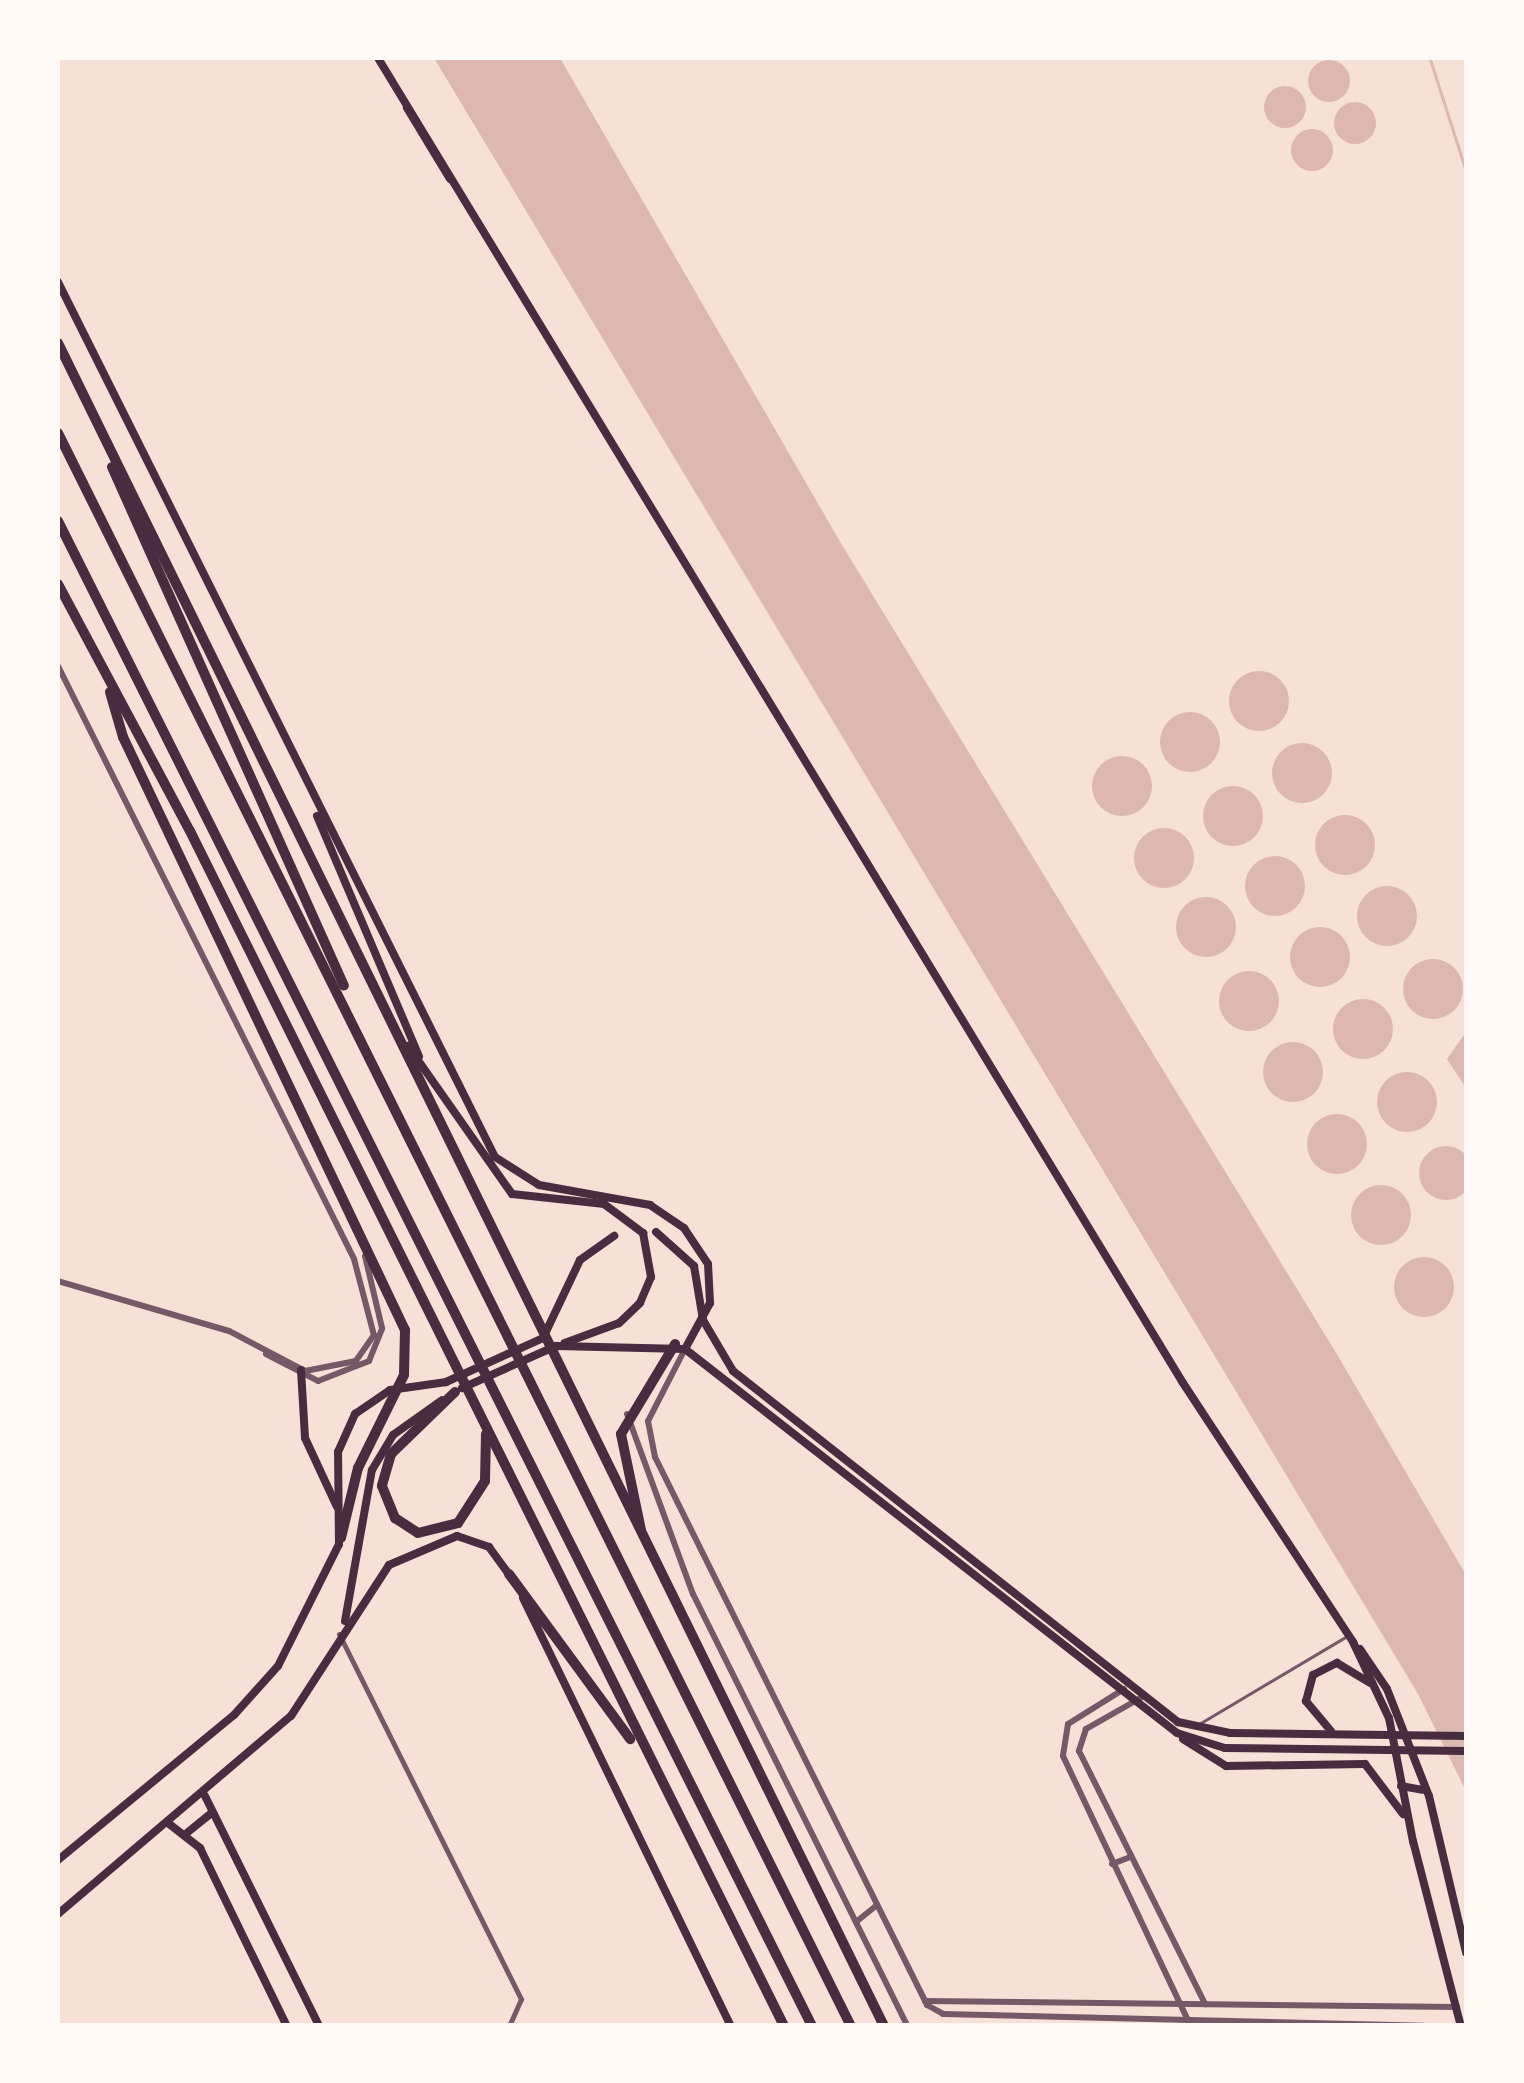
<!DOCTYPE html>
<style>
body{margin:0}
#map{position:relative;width:1524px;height:2083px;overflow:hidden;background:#f7e1d7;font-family:Inter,sans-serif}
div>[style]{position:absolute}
.water>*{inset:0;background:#dcb8b0}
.round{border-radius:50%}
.stream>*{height:2.5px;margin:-1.25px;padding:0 1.25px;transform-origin:1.25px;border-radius:1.25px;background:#dcb8b0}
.service>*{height:2.5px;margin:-1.25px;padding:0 1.25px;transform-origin:1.25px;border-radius:1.25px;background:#755966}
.minor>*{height:5px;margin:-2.5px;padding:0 2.5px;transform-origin:2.5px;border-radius:2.5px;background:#755966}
.tertiary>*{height:6px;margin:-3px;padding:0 3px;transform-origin:3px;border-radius:3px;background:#755966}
.secondary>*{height:8px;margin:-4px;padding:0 4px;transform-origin:4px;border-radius:4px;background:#4a2c40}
.motorway>*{height:10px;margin:-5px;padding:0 5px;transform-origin:5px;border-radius:5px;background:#4a2c40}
span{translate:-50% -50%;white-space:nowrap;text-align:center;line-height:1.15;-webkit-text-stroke:8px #fffaf5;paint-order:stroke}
.frame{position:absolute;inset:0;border:60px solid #fffaf5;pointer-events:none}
</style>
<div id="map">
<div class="water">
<div style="clip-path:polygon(434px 58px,560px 58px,842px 545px,1338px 1356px,1466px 1575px,1466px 1791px,1418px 1694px)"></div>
<div class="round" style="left:1308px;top:60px;width:42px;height:42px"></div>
<div class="round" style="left:1264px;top:86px;width:42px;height:42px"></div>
<div class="round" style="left:1334px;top:102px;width:42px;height:42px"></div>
<div class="round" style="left:1291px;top:129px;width:42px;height:42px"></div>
<div class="round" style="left:1229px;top:671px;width:60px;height:60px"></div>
<div class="round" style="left:1160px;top:712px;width:60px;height:60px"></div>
<div class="round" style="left:1272px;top:743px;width:60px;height:60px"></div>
<div class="round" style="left:1092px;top:756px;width:60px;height:60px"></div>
<div class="round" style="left:1203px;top:786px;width:60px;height:60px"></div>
<div class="round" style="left:1315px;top:815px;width:60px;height:60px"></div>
<div class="round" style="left:1134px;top:828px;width:60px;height:60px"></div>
<div class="round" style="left:1245px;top:856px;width:60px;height:60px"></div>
<div class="round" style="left:1357px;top:886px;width:60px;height:60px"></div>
<div class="round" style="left:1176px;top:897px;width:60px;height:60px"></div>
<div class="round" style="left:1290px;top:927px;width:60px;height:60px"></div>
<div class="round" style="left:1403px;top:959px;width:60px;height:60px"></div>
<div class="round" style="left:1219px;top:971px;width:60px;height:60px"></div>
<div class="round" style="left:1333px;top:999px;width:60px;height:60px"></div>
<div style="clip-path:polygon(1466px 1032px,1466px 1088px,1447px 1059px)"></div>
<div class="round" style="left:1263px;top:1042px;width:60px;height:60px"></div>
<div class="round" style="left:1377px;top:1072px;width:60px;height:60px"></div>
<div class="round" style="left:1307px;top:1114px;width:60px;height:60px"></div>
<div class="round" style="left:1419px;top:1146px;width:54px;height:54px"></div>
<div class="round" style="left:1351px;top:1185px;width:60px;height:60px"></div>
<div class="round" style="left:1394px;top:1257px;width:60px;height:60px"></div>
</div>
<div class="stream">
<div style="left:1430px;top:58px;width:118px;rotate:72.2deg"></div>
</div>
<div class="service">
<div style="left:1199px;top:1724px;width:172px;rotate:-30.7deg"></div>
</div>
<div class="minor">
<div style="left:339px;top:1634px;width:408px;rotate:63.5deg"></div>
<div style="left:521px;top:1999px;width:30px;rotate:114deg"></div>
</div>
<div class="tertiary">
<div style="left:58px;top:666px;width:663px;rotate:63.47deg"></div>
<div style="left:354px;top:1259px;width:79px;rotate:75.3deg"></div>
<div style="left:374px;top:1335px;width:32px;rotate:125deg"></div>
<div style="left:356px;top:1361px;width:52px;rotate:168.9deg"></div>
<div style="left:305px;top:1371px;width:86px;rotate:-152.2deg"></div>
<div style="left:229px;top:1331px;width:178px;rotate:-163.7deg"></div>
<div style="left:685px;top:1349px;width:81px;rotate:117.2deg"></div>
<div style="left:648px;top:1421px;width:37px;rotate:79deg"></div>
<div style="left:655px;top:1457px;width:612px;rotate:63.6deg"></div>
<div style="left:927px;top:2005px;width:18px;rotate:29deg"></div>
<div style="left:943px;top:2014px;width:481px;rotate:1.4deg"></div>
<div style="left:266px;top:1354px;width:59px;rotate:27.4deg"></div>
<div style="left:318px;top:1381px;width:55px;rotate:-21.4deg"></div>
<div style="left:369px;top:1361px;width:35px;rotate:-68deg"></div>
<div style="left:382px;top:1328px;width:74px;rotate:-103.3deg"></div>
<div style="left:627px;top:1414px;width:192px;rotate:69.9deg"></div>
<div style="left:693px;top:1594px;width:482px;rotate:63.6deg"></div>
<div style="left:1124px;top:1689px;width:66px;rotate:148deg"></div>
<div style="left:1068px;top:1724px;width:32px;rotate:99deg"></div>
<div style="left:1063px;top:1756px;width:293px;rotate:64.7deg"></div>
<div style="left:1144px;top:1696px;width:67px;rotate:150.4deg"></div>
<div style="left:1086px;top:1729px;width:23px;rotate:108deg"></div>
<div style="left:1079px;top:1751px;width:283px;rotate:63.5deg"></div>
<div style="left:1112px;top:1864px;width:19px;rotate:-21deg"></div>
<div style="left:856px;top:1922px;width:27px;rotate:-39deg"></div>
<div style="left:925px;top:2001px;width:532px;rotate:0.65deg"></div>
</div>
<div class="secondary">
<div style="left:378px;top:58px;width:1550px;rotate:58.72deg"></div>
<div style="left:1183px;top:1383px;width:310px;rotate:56.7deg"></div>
<div style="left:1353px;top:1642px;width:84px;rotate:64.7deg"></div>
<div style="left:1389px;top:1718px;width:126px;rotate:79deg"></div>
<div style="left:407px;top:108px;width:83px;rotate:58.8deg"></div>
<div style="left:58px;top:282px;width:978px;rotate:63.46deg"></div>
<div style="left:495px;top:1157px;width:52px;rotate:32.5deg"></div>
<div style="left:539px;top:1185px;width:113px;rotate:10.2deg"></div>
<div style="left:650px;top:1205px;width:41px;rotate:34.1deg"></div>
<div style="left:684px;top:1228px;width:43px;rotate:56.3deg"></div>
<div style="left:708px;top:1264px;width:39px;rotate:87deg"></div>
<div style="left:710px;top:1303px;width:52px;rotate:118.5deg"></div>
<div style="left:685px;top:1349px;width:129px;rotate:-178.7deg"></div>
<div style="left:556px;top:1346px;width:103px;rotate:155.9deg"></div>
<div style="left:317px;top:816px;width:261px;rotate:67deg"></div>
<div style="left:408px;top:1046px;width:181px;rotate:54.9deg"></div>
<div style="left:512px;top:1194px;width:93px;rotate:6.2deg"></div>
<div style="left:604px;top:1204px;width:49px;rotate:36.6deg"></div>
<div style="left:643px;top:1233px;width:45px;rotate:79.7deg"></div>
<div style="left:651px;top:1277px;width:28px;rotate:113deg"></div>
<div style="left:640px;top:1303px;width:29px;rotate:136deg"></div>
<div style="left:619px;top:1323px;width:58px;rotate:159.7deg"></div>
<div style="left:656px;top:1232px;width:51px;rotate:41.8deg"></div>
<div style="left:694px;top:1266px;width:55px;rotate:80.5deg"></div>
<div style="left:703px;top:1320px;width:59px;rotate:59.5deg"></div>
<div style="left:733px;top:1371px;width:567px;rotate:38.27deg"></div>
<div style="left:1178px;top:1722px;width:53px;rotate:11.9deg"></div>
<div style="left:1230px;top:1733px;width:236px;rotate:0.7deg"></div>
<div style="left:685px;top:1349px;width:624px;rotate:37.97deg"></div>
<div style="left:1177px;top:1733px;width:50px;rotate:17.4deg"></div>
<div style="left:1225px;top:1748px;width:241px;rotate:0.7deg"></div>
<div style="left:301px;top:1370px;width:68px;rotate:86.6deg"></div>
<div style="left:305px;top:1438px;width:76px;rotate:65.1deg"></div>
<div style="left:523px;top:1598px;width:476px;rotate:64.1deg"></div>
<div style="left:345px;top:1621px;width:153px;rotate:-79.9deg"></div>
<div style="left:372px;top:1470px;width:41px;rotate:-59deg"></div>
<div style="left:393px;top:1435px;width:60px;rotate:-35.5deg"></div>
<div style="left:1360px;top:1649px;width:48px;rotate:56deg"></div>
<div style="left:1387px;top:1689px;width:115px;rotate:68.6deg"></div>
<div style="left:1429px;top:1796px;width:161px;rotate:76.7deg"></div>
<div style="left:1331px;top:1731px;width:39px;rotate:-130deg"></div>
<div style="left:1306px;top:1701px;width:27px;rotate:-75deg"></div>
<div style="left:1313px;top:1675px;width:27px;rotate:-27deg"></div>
<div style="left:1337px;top:1663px;width:39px;rotate:31deg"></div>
<div style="left:1183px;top:1739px;width:51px;rotate:32.1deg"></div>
<div style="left:1226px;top:1766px;width:139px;rotate:-0.8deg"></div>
<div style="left:1365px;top:1764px;width:63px;rotate:52.8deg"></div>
<div style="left:1401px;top:1786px;width:22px;rotate:10deg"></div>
<div style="left:205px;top:1796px;width:257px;rotate:63.6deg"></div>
<div style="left:168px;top:1823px;width:41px;rotate:38deg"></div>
<div style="left:200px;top:1848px;width:198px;rotate:64deg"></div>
<div style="left:188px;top:1832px;width:28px;rotate:-39deg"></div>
<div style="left:1413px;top:1841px;width:191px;rotate:75.5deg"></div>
<div style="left:58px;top:1860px;width:228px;rotate:-39.5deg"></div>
<div style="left:234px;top:1715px;width:66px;rotate:-48.1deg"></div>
<div style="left:278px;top:1666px;width:136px;rotate:-63.4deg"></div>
<div style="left:339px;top:1544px;width:92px;rotate:-90.6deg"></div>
<div style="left:338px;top:1452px;width:42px;rotate:-65.9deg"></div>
<div style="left:355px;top:1414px;width:42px;rotate:-34.4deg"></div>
<div style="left:390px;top:1390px;width:57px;rotate:-8.1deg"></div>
<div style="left:446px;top:1382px;width:107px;rotate:-24.4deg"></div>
<div style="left:543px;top:1338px;width:86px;rotate:-64.6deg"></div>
<div style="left:580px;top:1260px;width:42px;rotate:-35.2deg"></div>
<div style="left:58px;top:1914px;width:306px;rotate:-40.4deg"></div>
<div style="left:291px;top:1716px;width:180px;rotate:-57deg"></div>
<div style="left:389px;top:1565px;width:74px;rotate:-23.1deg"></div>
<div style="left:457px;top:1536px;width:34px;rotate:19deg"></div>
<div style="left:489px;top:1547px;width:37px;rotate:54deg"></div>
</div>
<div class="motorway">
<div style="left:58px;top:343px;width:1875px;rotate:63.86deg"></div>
<div style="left:58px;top:433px;width:1779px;rotate:63.54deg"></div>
<div style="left:112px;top:467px;width:568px;rotate:65.91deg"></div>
<div style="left:58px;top:521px;width:1683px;rotate:63.39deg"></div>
<div style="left:58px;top:584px;width:280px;rotate:61.9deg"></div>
<div style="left:190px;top:831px;width:1334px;rotate:63.57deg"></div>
<div style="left:110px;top:692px;width:47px;rotate:73.9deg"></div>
<div style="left:123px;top:737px;width:657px;rotate:64.57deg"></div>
<div style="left:405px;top:1330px;width:45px;rotate:91.3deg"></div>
<div style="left:404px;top:1375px;width:104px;rotate:116.3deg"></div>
<div style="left:358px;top:1468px;width:72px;rotate:103.7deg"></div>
<div style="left:455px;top:1392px;width:89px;rotate:135.9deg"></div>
<div style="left:391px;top:1454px;width:33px;rotate:106deg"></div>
<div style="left:382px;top:1486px;width:35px;rotate:68deg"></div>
<div style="left:395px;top:1518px;width:27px;rotate:33deg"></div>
<div style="left:418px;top:1533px;width:41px;rotate:-14deg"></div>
<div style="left:458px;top:1523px;width:50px;rotate:-57.3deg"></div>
<div style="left:485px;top:1481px;width:47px;rotate:-88.8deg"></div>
<div style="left:641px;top:1530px;width:98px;rotate:-101.8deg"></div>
<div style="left:621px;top:1434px;width:105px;rotate:-59deg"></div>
<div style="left:509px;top:1574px;width:205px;rotate:53.7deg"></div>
</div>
<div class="frame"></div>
</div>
